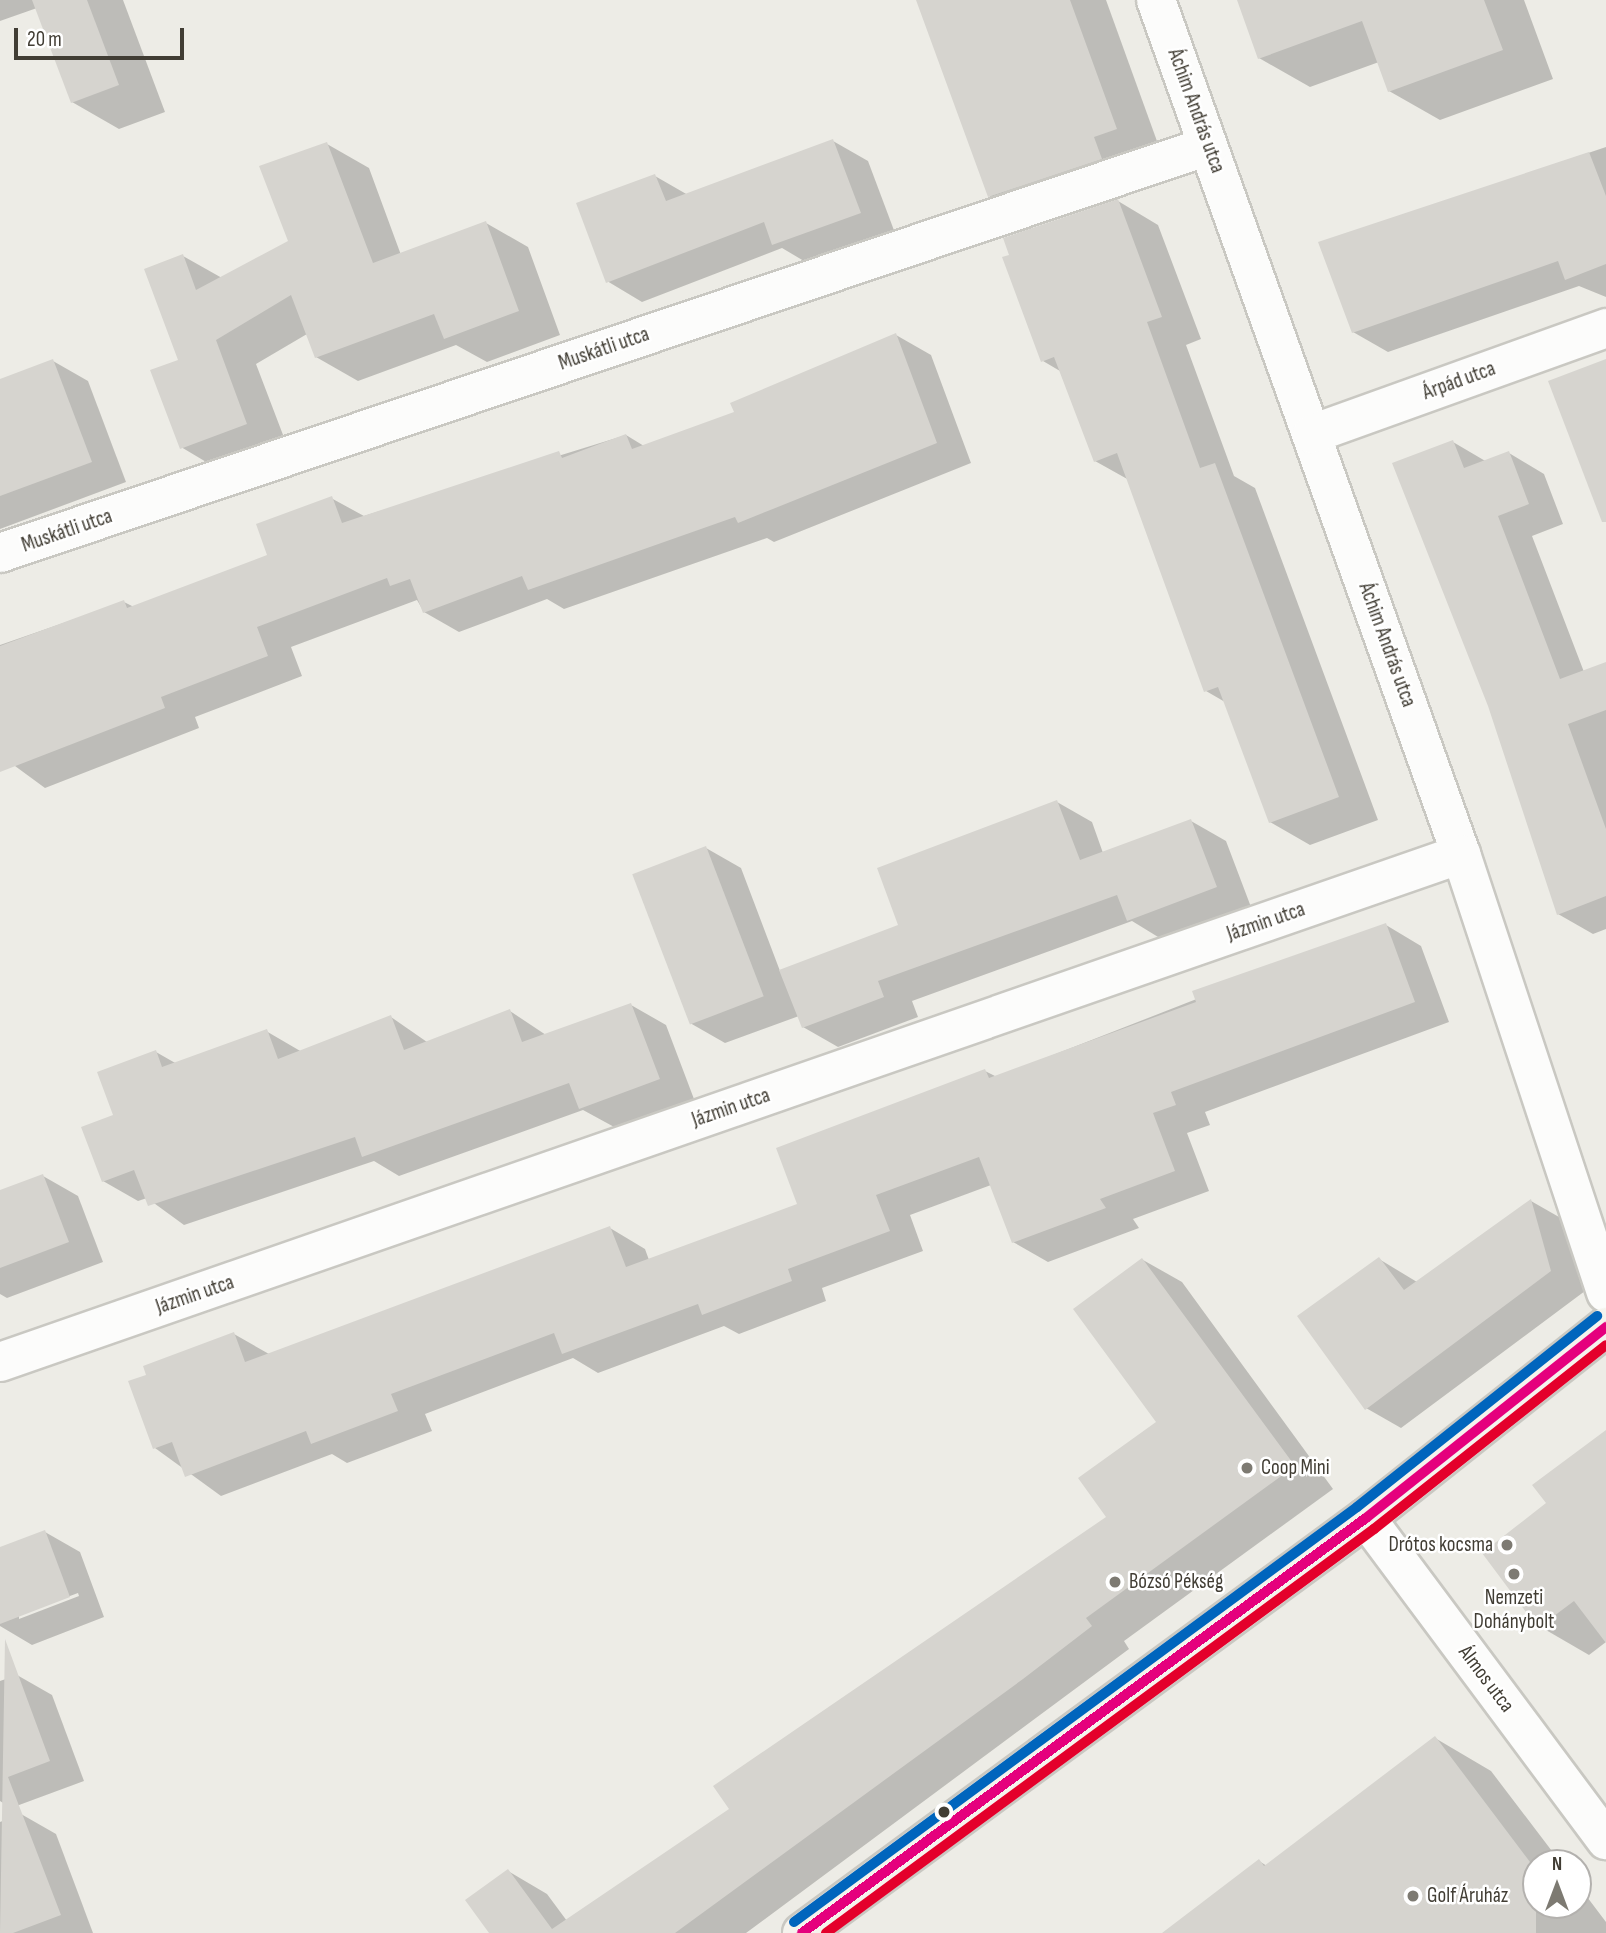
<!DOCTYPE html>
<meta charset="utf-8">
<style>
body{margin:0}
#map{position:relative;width:1606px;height:1933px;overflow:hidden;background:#edece6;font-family:"Sofia Sans Condensed",sans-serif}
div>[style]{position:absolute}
.shadow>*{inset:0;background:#0003}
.building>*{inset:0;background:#d6d4cf;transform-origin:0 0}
.roads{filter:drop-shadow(2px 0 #c9c8c2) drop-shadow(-2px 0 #c9c8c2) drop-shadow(0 2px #c9c8c2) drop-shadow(0 -2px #c9c8c2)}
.minor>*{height:38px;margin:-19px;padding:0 19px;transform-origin:19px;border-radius:19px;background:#fcfcfb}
.secondary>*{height:38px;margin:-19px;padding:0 19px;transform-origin:19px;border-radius:19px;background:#f5f3ed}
.bus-1>*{height:10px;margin:-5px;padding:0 5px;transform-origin:5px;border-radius:5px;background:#e5007d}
.bus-2>*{height:10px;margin:-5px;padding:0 5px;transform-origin:5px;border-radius:5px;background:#e4002b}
.bus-3>*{height:10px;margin:-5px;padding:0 5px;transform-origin:5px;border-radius:5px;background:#0065bd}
.dots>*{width:19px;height:19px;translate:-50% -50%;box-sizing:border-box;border:4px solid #fff;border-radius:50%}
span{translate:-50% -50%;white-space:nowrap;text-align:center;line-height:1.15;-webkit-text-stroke:5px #fff;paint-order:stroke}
.street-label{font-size:21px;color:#413d34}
.poi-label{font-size:21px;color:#413d34}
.left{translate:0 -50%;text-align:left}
.right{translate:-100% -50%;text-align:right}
.north{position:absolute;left:1522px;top:1849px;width:70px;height:70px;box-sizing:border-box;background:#fff;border:2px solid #b3b1ae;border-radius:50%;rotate:0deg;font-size:19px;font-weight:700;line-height:28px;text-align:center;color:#413d34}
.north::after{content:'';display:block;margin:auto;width:24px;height:32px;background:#7d7a72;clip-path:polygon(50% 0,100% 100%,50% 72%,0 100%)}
.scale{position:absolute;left:14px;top:28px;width:170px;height:32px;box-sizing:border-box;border:4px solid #413d34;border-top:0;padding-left:9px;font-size:21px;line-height:24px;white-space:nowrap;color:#413d34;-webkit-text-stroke:5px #fff;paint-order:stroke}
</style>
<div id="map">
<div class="shadow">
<div style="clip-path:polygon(0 0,123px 0,165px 112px,119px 129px,72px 102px,37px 8px,0 21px)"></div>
<div style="clip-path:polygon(918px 0,1106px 0,1162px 155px,1036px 223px,989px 196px)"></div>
<div style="clip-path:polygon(1246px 0,1524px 0,1553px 79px,1440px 120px,1389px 91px,1379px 62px,1310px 87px,1259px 58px)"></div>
<div style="clip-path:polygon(833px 141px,868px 161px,895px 233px,809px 264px,782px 248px,642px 302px,607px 281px,655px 176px,688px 195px)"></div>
<div style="clip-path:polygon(327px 144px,369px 168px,401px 255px,486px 223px,528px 247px,560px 335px,487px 362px,456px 345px,358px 381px,316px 357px,307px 334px,256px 364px,288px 448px,223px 472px,181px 447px,183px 256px,222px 278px,290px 242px)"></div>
<div style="clip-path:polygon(1606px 147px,1606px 297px,1579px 286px,1388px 352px,1353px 332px,1320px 243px)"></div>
<div style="clip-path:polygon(1118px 201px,1158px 225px,1201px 339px,1186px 345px,1234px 476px,1255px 488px,1378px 820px,1310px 845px,1270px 822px,1225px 702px,1206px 691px,1129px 480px,1095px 461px,1060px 371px,1043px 361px)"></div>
<div style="clip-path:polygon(896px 335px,931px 355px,971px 463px,774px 542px,767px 538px,564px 609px,547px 599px,459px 632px,424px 612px,417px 600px,291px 647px,302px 676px,195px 717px,199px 728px,45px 788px,0 755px,0 645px,124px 602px,134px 607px,269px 556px,331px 498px,364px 516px,626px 435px,644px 446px,736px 413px)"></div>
<div style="clip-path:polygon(53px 361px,88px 381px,126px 482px,0 529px,0 381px)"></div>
<div style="clip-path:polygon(1453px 442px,1487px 462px,1509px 453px,1544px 474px,1563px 524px,1532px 536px,1584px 672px,1606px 664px,1606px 929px,1593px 934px,1558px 914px)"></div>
<div style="clip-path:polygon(1057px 802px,1092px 822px,1103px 853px,1191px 821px,1226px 841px,1251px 907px,1163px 940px,1132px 921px,912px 1001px,918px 1017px,838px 1047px,803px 1027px,799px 1016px,725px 1043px,690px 1023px,706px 848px,741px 868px,780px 971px,900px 926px)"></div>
<div style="clip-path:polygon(1386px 925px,1421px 946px,1449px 1022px,1205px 1112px,1210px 1125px,1187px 1133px,1209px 1191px,1133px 1219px,1139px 1228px,1048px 1262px,1013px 1242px,991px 1185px,910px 1215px,923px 1251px,822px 1288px,826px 1301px,739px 1334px,724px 1326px,598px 1373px,573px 1358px,425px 1414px,432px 1431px,347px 1463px,332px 1454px,221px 1496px,155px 1448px,148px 1376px,234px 1334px,269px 1354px,610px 1228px,645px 1249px,649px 1260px,800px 1205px,985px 1071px,997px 1077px)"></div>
<div style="clip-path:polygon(631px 1005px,666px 1025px,694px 1099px,616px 1128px,583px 1110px,399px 1176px,374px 1161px,184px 1225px,147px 1198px,138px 1201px,103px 1181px,116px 1116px,156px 1052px,177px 1064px,266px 1031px,302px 1052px,391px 1017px,427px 1042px,510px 1011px,546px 1035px)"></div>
<div style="clip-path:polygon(43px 1176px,78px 1196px,103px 1262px,7px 1298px,0 1294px,0 1192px)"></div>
<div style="clip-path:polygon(1531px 1201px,1566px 1221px,1585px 1291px,1401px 1428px,1366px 1408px,1379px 1259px,1417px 1282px)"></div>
<div style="clip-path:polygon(1143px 1260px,1182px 1282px,1333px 1489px,1124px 1641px,1129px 1649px,746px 1933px,491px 1933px,508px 1871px,547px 1894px,567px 1921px,732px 1809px,1108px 1517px,1158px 1422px)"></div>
<div style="clip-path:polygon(1606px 1432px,1606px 1642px,1589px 1655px,1539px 1626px,1548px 1504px)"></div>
<div style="clip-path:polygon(evenodd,45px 1532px,80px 1552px,104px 1617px,32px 1645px,0 1626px,0 1549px,45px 1532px,78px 1593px,79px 1596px,19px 1619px,19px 1615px,78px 1593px)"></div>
<div style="clip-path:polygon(17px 1675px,52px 1695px,84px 1781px,11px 1808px,0 1801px,0 1681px)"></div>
<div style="clip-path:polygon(1435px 1738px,1491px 1771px,1561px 1863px,1536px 1863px,1536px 1905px,1578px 1905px,1578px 1885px,1606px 1922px,1606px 1933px,1165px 1933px,1259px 1861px,1267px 1866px)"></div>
<div style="clip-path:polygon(21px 1814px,56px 1834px,93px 1933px,0 1933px,0 1822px)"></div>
</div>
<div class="building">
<div style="clip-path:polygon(32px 0,87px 0,119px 85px,71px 103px)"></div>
<div style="clip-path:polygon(916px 0,1070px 0,1117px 129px,1094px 137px,1102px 159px,988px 197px)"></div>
<div style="clip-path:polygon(1237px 0,1484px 0,1503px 50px,1388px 92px,1362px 21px,1258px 59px)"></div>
<div style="clip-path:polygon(833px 139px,861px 213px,772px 245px,764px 222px,606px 283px,576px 203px,655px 174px,666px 201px)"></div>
<div style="clip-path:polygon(327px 142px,373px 263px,486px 221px,519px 311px,444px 339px,434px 314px,315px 358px,291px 295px,216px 340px,247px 424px,180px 449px,150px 370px,178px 360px,144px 269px,183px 254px,196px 290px,288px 241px,259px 166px)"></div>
<div style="clip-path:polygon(1589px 152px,1606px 196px,1606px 264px,1565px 280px,1558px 261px,1352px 333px,1318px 242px)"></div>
<div style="clip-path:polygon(1118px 199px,1162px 317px,1147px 322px,1200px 468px,1215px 463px,1339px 797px,1269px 823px,1218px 687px,1204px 692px,1117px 453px,1094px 462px,1054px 357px,1041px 362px,1002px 257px,1009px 255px,1003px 238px)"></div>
<div style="clip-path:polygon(896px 333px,937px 443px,738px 523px,735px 517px,528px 590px,522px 576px,423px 613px,410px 579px,390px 586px,387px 578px,257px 627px,268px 656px,161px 697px,165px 708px,0 772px,0 646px,124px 600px,127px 608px,267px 555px,256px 524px,332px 496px,342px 523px,559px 451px,562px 458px,626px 434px,632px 449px,734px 412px,730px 403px)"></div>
<div style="clip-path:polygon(53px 359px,92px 462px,0 496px,0 379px)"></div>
<div style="clip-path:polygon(1606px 359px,1606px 522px,1602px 522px,1548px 381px)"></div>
<div style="clip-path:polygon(1453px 440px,1464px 468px,1509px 451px,1529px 504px,1498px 516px,1560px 679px,1606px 662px,1606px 710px,1568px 724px,1606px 829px,1606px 896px,1557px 915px,1488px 706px,1392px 463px)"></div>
<div style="clip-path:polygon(1057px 800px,1080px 860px,1191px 819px,1217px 887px,1127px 921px,1117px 895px,878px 981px,884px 997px,802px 1028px,779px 970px,898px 925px,877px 868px)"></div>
<div style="left:706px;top:846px;width:161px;height:79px;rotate:69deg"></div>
<div style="clip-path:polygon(1386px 923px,1415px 1002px,1171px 1092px,1176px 1105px,1153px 1113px,1175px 1171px,1100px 1199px,1106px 1208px,1012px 1243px,979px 1157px,876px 1195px,890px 1231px,788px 1269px,792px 1281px,702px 1315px,698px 1304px,562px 1354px,554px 1333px,391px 1394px,398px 1411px,311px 1444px,306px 1431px,185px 1477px,172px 1442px,153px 1449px,128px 1381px,146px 1375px,143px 1366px,234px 1332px,245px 1362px,610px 1226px,626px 1267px,797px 1204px,776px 1148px,985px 1069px,989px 1078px,1196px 1002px,1192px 991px)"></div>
<div style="clip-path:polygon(631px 1003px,660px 1079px,579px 1109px,569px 1083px,362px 1157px,355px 1137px,148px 1206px,134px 1170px,102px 1182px,81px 1127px,113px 1115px,97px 1072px,156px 1050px,162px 1067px,267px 1029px,278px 1059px,391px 1015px,404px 1050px,510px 1009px,522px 1042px)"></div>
<div style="clip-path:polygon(43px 1174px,69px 1242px,0 1268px,0 1190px)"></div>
<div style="clip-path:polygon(1531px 1199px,1551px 1271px,1365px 1410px,1297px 1316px,1379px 1257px,1404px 1290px)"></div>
<div style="clip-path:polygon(1142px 1258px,1295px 1466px,1086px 1618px,1092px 1626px,1023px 1679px,675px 1933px,489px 1933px,465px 1900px,508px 1869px,552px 1929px,729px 1809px,713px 1786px,1106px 1517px,1078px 1478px,1156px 1422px,1073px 1309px)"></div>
<div style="clip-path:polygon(1606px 1430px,1606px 1643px,1574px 1601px,1538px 1628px,1482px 1553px,1546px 1503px,1532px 1485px)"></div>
<div style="clip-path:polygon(45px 1530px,70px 1597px,0 1624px,0 1547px)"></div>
<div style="clip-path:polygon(5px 1639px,50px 1761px,8px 1777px,61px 1915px,13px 1933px,0 1933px)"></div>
<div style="clip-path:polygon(1435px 1736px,1536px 1870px,1536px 1933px,1162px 1933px,1259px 1859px,1264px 1866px)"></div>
</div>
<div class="roads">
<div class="minor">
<div style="left:1156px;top:0;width:907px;rotate:70.35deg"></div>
<div style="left:1461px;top:854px;width:462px;rotate:71.7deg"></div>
<div style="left:1312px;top:434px;width:313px;rotate:-19.8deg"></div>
<div style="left:0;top:553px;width:1275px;rotate:-18.62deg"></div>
<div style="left:0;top:1362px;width:1547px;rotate:-19.17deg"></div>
<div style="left:1366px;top:1518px;width:402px;rotate:53.3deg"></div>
</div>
<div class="secondary">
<div style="left:802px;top:1933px;width:700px;rotate:-36.35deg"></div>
<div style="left:1366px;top:1518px;width:307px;rotate:-38.5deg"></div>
</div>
</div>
<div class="bus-1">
<div style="left:802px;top:1933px;width:700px;rotate:-36.35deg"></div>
<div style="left:1366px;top:1518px;width:307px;rotate:-38.5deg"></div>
</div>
<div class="bus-2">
<div style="left:826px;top:1933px;width:681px;rotate:-36.4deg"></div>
<div style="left:1374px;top:1529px;width:296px;rotate:-38.4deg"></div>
</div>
<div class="bus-3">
<div style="left:794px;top:1922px;width:699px;rotate:-36.39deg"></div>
<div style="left:1357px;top:1507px;width:307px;rotate:-38.5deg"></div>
</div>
<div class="dots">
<div style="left:1247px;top:1468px;background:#7d7a72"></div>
<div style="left:1507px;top:1545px;background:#7d7a72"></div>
<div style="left:1514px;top:1574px;background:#7d7a72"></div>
<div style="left:1115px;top:1582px;background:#7d7a72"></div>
<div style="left:944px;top:1812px;background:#413d34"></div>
<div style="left:1413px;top:1896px;background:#7d7a72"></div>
</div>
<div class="street-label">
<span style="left:1196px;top:111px;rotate:70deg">Áchim András utca</span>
<span style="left:604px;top:349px;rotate:-19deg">Muskátli utca</span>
<span style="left:1459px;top:381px;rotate:-20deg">Árpád utca</span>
<span style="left:67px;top:531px;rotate:-19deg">Muskátli utca</span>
<span style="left:1387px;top:645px;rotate:70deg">Áchim András utca</span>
<span style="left:1266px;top:922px;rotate:-19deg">Jázmin utca</span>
<span style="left:731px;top:1108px;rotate:-19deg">Jázmin utca</span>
<span style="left:195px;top:1295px;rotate:-19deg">Jázmin utca</span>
<span style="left:1486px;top:1679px;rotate:53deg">Álmos utca</span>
</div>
<div class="poi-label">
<span class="left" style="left:1261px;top:1468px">Coop Mini</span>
<span class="right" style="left:1493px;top:1545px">Drótos kocsma</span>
<span class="left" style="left:1129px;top:1582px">Bózsó Pékség</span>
<span style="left:1514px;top:1610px">Nemzeti<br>Dohánybolt</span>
<span class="left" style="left:1427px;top:1896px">Golf Áruház</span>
</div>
<div class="north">N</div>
<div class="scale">20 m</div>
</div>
